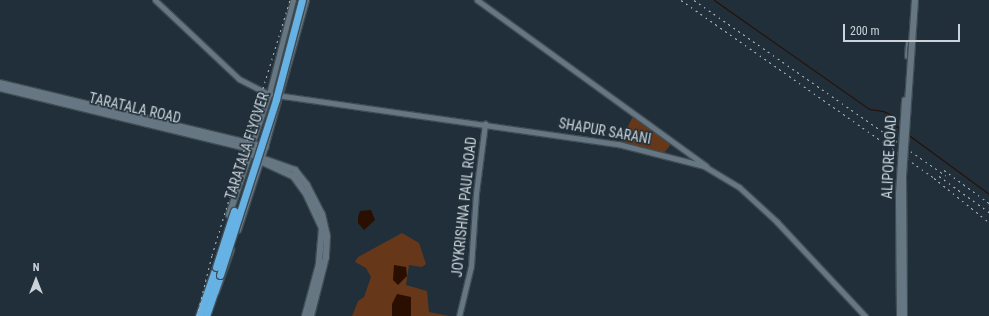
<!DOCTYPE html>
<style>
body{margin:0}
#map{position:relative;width:989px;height:316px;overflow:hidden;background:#202f39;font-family:"Roboto Condensed",sans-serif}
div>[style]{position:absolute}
.green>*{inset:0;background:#67371a}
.water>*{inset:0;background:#2a0e00}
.stream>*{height:1px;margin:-0.5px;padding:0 0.5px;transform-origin:0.5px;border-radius:0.5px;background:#2a0e00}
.roads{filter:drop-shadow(1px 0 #3f4c54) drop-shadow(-1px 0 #3f4c54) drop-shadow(0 1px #3f4c54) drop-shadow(0 -1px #3f4c54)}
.tertiary>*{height:5px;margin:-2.5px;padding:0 2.5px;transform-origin:2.5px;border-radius:2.5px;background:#667783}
.secondary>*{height:6px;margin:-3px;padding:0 3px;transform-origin:3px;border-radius:3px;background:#667783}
.trunk>*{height:7px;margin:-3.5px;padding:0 3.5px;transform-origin:3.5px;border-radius:3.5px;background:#67b2e4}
.rail>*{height:1px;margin-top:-0.5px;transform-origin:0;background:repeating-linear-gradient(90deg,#acb6be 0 2px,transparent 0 6px)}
.bridges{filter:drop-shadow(1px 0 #3f4c54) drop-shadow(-1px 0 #3f4c54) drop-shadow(0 1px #3f4c54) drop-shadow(0 -1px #3f4c54)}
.secondary-bridge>*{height:6px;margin:-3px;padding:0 3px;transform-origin:3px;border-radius:3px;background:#667783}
.trunk-bridge>*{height:7px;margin:-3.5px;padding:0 3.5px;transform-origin:3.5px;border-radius:3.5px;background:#67b2e4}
span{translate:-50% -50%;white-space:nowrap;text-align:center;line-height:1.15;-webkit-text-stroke:3px #202f39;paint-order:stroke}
.street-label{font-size:14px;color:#cad3da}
.north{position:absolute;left:16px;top:260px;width:40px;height:40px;-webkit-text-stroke:3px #202f39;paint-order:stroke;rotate:0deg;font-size:11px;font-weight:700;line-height:16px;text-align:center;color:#cad3da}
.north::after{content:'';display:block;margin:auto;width:14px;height:18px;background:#cad3da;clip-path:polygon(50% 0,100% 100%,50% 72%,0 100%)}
.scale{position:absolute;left:843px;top:24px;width:117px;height:18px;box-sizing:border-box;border:2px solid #cad3da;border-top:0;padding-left:5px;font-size:12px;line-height:14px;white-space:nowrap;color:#cad3da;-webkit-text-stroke:3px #202f39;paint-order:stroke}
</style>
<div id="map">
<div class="green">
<div style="clip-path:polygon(633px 116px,671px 144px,664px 153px,620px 143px)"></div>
<div style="clip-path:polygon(402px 233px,419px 243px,426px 264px,422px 267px,409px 265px,406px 285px,427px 291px,429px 312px,449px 316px,352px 316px,358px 301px,364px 297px,371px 277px,366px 268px,355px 262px,358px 257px)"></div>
</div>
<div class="water">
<div style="clip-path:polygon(371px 210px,375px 220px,364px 230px,358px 223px,358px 217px,360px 211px)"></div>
<div style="clip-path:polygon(394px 265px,406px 267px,407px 276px,398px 285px,393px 280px)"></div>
<div style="clip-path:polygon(397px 294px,411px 297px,411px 316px,392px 316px,392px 304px)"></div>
</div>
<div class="stream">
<div style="left:714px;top:0;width:189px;rotate:35.1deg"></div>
<div style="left:869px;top:109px;width:14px;rotate:8deg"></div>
<div style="left:883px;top:111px;width:12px;rotate:24deg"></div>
<div style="left:894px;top:116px;width:10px;rotate:79deg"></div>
<div style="left:896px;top:126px;width:5px;rotate:37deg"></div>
<div style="left:910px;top:136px;width:98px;rotate:36.3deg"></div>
</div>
<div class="roads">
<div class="tertiary">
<div style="left:155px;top:0;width:115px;rotate:43.2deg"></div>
<div style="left:239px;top:79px;width:34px;rotate:27deg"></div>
<div style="left:269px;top:94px;width:353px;rotate:8.2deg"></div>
<div style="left:618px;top:144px;width:89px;rotate:14.3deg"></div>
<div style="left:704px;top:166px;width:41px;rotate:31deg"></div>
<div style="left:739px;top:187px;width:52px;rotate:42.6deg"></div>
<div style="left:777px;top:222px;width:129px;rotate:46.9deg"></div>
<div style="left:477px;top:0;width:283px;rotate:35.9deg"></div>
<div style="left:252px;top:144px;width:53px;rotate:-71.2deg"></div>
<div style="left:269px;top:94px;width:97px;rotate:-75.7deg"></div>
<div style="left:265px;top:147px;width:153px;rotate:-74.4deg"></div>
<div style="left:459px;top:316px;width:51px;rotate:-76.5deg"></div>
<div style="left:471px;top:266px;width:73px;rotate:-86.1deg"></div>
<div style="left:476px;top:193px;width:70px;rotate:-82.6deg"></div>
</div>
<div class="secondary">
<div style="left:908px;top:56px;width:12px;rotate:-85deg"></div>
<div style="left:0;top:83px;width:273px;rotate:13.6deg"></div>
<div style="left:265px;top:147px;width:87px;rotate:108deg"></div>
<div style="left:0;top:88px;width:271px;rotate:13.7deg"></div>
<div style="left:250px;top:154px;width:48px;rotate:19.6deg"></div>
<div style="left:295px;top:170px;width:19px;rotate:51deg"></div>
<div style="left:307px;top:185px;width:33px;rotate:63deg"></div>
<div style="left:322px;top:214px;width:23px;rotate:77deg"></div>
<div style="left:327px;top:236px;width:21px;rotate:93deg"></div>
<div style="left:326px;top:257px;width:61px;rotate:104.3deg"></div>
<div style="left:258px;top:160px;width:38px;rotate:25deg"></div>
<div style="left:293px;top:176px;width:22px;rotate:54deg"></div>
<div style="left:306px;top:194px;width:38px;rotate:65deg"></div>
<div style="left:322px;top:228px;width:36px;rotate:95deg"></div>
<div style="left:319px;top:264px;width:54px;rotate:105.1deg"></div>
<div style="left:229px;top:215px;width:69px;rotate:-71.3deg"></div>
<div style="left:216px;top:292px;width:45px;rotate:-70.3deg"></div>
</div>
<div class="trunk">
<div style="left:199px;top:316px;width:52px;rotate:-70.9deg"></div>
<div style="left:206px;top:316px;width:43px;rotate:-71.1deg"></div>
</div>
</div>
<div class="rail">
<div style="left:681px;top:0;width:309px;rotate:35.1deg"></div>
<div style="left:934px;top:178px;width:70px;rotate:38.7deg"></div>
<div style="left:694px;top:0;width:307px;rotate:34.9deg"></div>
<div style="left:944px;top:170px;width:56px;rotate:36.3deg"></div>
<div style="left:939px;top:176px;width:62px;rotate:35.8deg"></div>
<div style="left:197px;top:316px;width:63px;rotate:-76.2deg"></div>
<div style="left:212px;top:255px;width:267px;rotate:-73deg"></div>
</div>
<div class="bridges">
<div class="secondary-bridge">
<div style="left:900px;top:316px;width:122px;rotate:-90.5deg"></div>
<div style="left:899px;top:194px;width:94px;rotate:-86.3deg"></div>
<div style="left:904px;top:316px;width:140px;rotate:-90.4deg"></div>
<div style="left:903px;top:176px;width:176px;rotate:-86.1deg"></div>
</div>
<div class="trunk-bridge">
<div style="left:216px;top:267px;width:59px;rotate:-72.2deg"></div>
<div style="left:220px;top:275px;width:185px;rotate:-72.3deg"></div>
<div style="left:276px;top:99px;width:102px;rotate:-75.3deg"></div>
</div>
</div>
<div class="street-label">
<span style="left:135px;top:108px;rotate:13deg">TARATALA ROAD</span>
<span style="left:605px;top:131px;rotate:10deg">SHAPUR SARANI</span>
<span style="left:247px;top:146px;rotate:-72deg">TARATALA FLYOVER</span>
<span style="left:889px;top:157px;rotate:-87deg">ALIPORE ROAD</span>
<span style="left:464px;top:207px;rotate:-84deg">JOYKRISHNA PAUL ROAD</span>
</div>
<div class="north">N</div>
<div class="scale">200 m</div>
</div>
